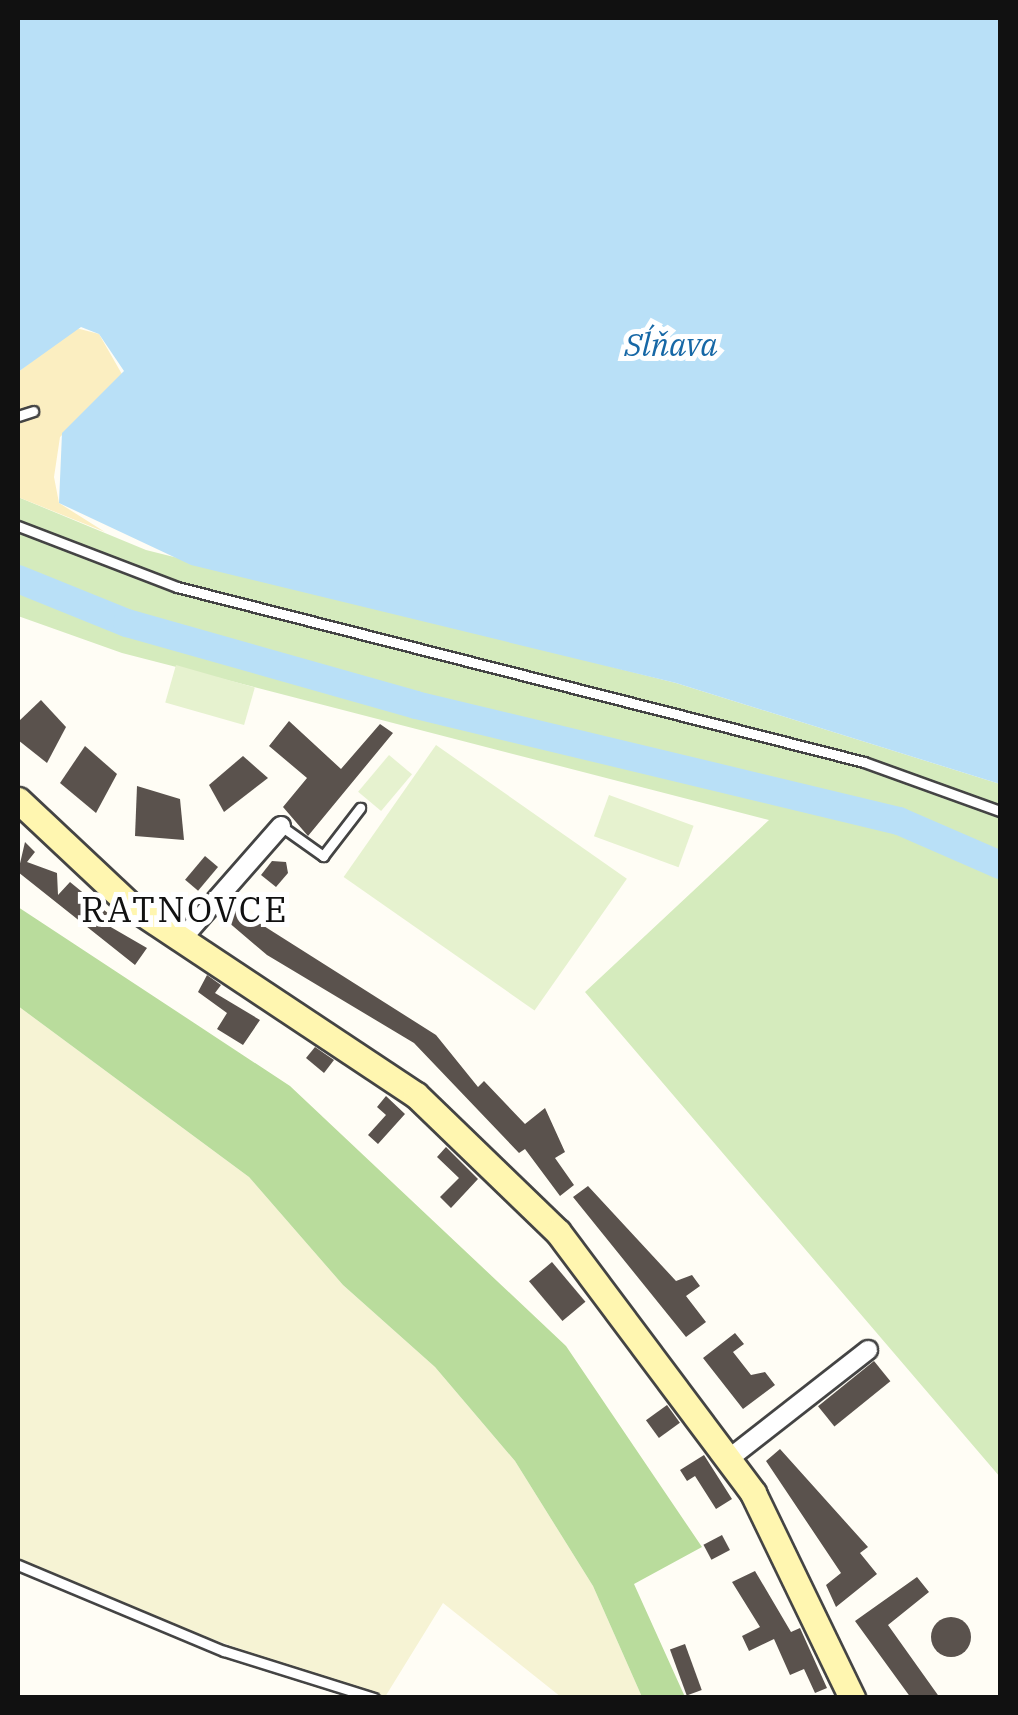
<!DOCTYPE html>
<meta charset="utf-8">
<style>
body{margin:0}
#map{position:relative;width:1018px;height:1715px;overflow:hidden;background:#fffdf5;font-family:"IBM Plex Serif",serif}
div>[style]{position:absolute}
.farmland>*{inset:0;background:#f6f3d4}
.green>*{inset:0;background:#d5ebbd}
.forest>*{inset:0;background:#b9dc9c}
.sand>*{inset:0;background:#fbeec1}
.pitch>*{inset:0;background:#e6f2cf;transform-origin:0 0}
.water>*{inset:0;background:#b9e0f7}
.river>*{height:28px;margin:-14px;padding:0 14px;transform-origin:14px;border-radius:14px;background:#b9e0f7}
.building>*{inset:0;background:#5a524d;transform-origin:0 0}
.round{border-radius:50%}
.roads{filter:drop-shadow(2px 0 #444) drop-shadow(-2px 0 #444) drop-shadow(0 2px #444) drop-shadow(0 -2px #444)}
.lane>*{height:9px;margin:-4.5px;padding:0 4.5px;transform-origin:4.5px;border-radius:4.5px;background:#fff}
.street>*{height:18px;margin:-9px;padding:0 9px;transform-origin:9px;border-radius:9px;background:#fff}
.secondary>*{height:25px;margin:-12.5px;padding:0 12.5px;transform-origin:12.5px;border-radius:12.5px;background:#fff6b0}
span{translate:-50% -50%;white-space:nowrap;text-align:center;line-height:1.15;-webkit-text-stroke:10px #fff;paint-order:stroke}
.water-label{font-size:32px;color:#1768a6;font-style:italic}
.quarter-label{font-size:35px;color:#111;letter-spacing:2.5px}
.frame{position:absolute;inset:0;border:20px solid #111;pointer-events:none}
</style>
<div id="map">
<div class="farmland">
<div style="clip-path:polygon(18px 1006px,249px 1177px,343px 1285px,435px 1367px,515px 1461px,593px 1586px,642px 1697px,561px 1697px,443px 1603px,385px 1697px,373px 1697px,18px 1569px)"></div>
</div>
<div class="green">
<div style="clip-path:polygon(18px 497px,146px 550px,676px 683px,1000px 784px,1000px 1477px,585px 992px,769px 820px,122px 653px,18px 616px)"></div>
</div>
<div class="forest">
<div style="clip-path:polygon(18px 907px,290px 1086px,566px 1346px,702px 1547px,634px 1584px,685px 1697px,642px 1697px,593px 1586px,515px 1461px,435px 1367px,343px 1285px,249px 1177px,18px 1006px)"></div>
</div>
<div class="sand">
<div style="clip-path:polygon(76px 328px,99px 334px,123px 376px,60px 437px,54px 477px,59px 503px,105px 532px,18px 497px,18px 372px)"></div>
</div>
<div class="pitch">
<div style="left:176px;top:665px;width:82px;height:39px;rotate:16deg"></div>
<div style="left:436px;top:745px;width:233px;height:161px;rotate:35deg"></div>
<div style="left:389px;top:755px;width:30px;height:48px;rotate:40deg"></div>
<div style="left:609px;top:795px;width:90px;height:44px;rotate:20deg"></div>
</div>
<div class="water">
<div style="clip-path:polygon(18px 18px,1000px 18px,1000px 784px,676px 683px,191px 565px,59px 503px,62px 433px,124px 371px,99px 334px,81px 327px,18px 372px)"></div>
</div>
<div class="river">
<div style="left:18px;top:579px;width:118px;rotate:22deg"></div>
<div style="left:127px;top:623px;width:300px;rotate:15.8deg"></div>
<div style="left:416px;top:705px;width:497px;rotate:13.5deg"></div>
<div style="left:899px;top:821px;width:110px;rotate:23.5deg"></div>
</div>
<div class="building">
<div style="clip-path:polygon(41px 700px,66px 727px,47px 763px,18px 740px,18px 722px)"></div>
<div style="clip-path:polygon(289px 721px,341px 769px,380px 724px,393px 733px,308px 836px,283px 807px,307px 778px,269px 746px)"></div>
<div style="clip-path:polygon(85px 746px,117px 774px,96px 813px,60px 783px)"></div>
<div style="clip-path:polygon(243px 756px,268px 778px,224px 812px,209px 785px)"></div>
<div style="clip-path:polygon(137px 786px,180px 799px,184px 840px,135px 836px)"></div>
<div style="clip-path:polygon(25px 842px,35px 852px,27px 862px,57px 873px,58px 895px,70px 882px,115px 919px,109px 926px,147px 948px,135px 965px,18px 872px)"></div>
<div style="left:205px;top:856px;width:17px;height:31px;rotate:40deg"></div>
<div style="clip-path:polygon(272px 861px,286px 862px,288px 873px,276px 887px,261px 875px)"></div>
<div style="clip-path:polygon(237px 909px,436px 1035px,478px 1087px,484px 1081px,525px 1124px,545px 1108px,565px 1152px,555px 1158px,574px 1185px,560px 1196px,525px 1149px,519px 1153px,414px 1043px,267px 955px,227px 921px)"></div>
<div style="clip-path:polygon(207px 975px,221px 985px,215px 993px,260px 1020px,243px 1045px,217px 1029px,227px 1013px,198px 992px)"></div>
<div style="clip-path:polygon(315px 1047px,334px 1060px,324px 1073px,306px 1058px)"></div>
<div style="clip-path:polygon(386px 1096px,405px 1114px,378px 1144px,368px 1135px,386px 1115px,377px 1107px)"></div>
<div style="clip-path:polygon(446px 1147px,478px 1179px,451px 1208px,440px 1197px,459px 1178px,437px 1157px)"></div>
<div style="clip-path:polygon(588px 1186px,676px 1281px,692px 1275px,700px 1286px,686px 1296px,706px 1322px,686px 1337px,573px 1197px)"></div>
<div style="left:552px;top:1262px;width:52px;height:30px;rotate:50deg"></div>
<div style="clip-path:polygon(735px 1333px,744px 1344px,733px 1352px,751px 1375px,765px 1372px,775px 1385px,743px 1409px,703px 1358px)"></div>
<div style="left:874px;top:1361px;width:26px;height:72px;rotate:51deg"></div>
<div style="left:667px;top:1405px;width:22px;height:26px;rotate:54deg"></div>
<div style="clip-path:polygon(780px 1449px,868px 1547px,860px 1553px,877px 1574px,836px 1607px,826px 1585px,841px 1573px,766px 1461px)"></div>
<div style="clip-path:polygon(704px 1455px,732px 1499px,716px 1509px,695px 1476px,687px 1481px,680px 1470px)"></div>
<div style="left:722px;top:1535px;width:17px;height:21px;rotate:62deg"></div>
<div style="clip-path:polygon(755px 1571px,791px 1632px,800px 1628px,827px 1688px,815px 1693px,804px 1669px,790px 1675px,774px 1639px,749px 1651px,742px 1636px,760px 1627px,732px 1582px)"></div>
<div style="clip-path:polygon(917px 1577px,929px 1592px,888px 1625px,940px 1698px,911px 1698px,855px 1621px)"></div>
<div class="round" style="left:931px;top:1617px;width:40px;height:40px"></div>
<div style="left:685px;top:1644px;width:49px;height:16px;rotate:70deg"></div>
</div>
<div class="roads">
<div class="lane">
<div style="left:18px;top:416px;width:16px;rotate:-18deg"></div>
<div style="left:18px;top:526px;width:170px;rotate:21deg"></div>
<div style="left:177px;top:587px;width:709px;rotate:14.29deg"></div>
<div style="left:864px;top:762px;width:145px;rotate:19.8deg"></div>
<div style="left:281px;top:826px;width:52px;rotate:35.5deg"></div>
<div style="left:323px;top:856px;width:61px;rotate:-52.4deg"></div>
<div style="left:18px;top:1565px;width:223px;rotate:22.7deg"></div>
<div style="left:224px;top:1651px;width:157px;rotate:17.4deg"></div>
</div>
<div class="street">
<div style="left:180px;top:941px;width:153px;rotate:-48.7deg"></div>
<div style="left:731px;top:1457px;width:174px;rotate:-38deg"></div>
</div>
<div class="secondary">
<div style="left:18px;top:800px;width:154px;rotate:43.2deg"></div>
<div style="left:130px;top:905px;width:343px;rotate:33.6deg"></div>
<div style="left:416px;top:1095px;width:197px;rotate:44deg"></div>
<div style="left:558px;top:1232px;width:326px;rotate:53.2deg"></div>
<div style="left:753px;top:1493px;width:228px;rotate:64.2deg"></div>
</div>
</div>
<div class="water-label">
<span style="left:671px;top:344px">Sĺňava</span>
</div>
<div class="quarter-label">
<span style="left:185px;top:909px">RATNOVCE</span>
</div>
<div class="frame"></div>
</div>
